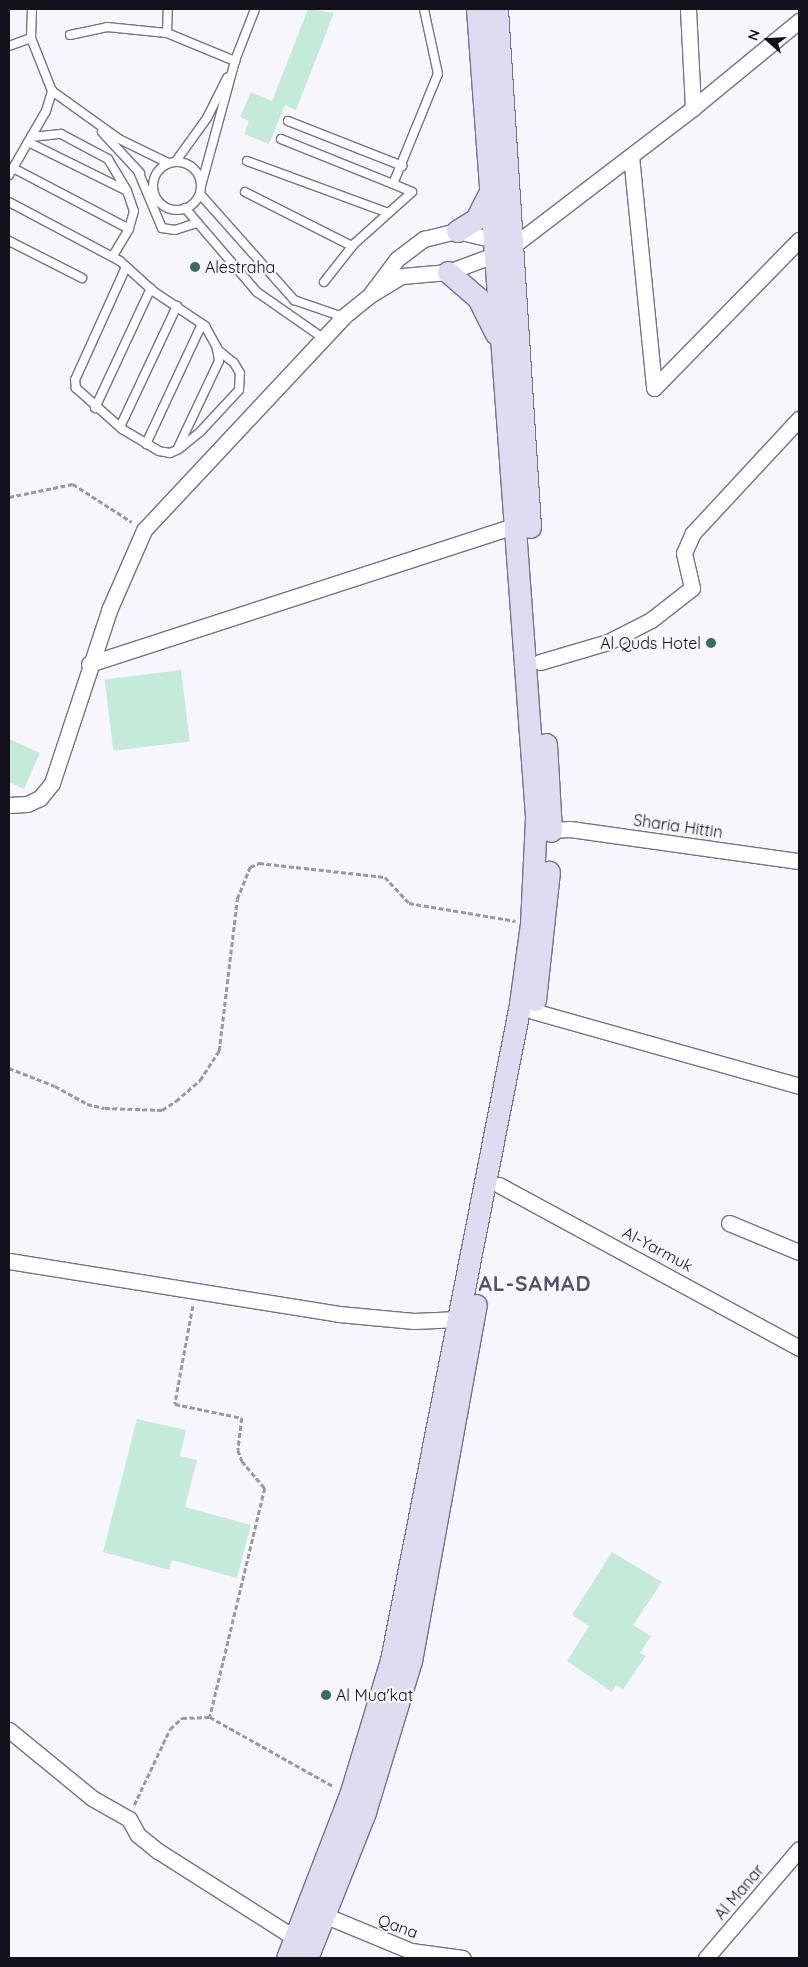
<!DOCTYPE html>
<style>
body{margin:0}
#map{position:relative;width:808px;height:1967px;overflow:hidden;background:#f7f6fd;font-family:Quicksand,sans-serif}
div>[style]{position:absolute}
.building>*{inset:0;background:#c4ebda;transform-origin:0 0}
.path>*{height:2.5px;margin-top:-1.25px;transform-origin:0;background:repeating-linear-gradient(90deg,#9a98a1 0 5px,transparent 0 7.5px)}
.roads{filter:drop-shadow(1px 0 #75718f) drop-shadow(-1px 0 #75718f) drop-shadow(0 1px #75718f) drop-shadow(0 -1px #75718f)}
.lane>*{height:8px;margin:-4px;padding:0 4px;transform-origin:4px;border-radius:4px;background:#fff}
.lane>.ring{margin:-4px;padding:0;box-sizing:content-box;background:none;border:8px solid #fff;border-radius:50%}
.street>*{height:15px;margin:-7.5px;padding:0 7.5px;transform-origin:7.5px;border-radius:7.5px;background:#fff}
.secondary>*{height:21px;margin:-10.5px;padding:0 10.5px;transform-origin:10.5px;border-radius:10.5px;background:#dfdbf0}
.dots>*{width:14px;height:14px;translate:-50% -50%;box-sizing:border-box;border:2px solid #f7f6fd;border-radius:50%}
span{translate:-50% -50%;white-space:nowrap;text-align:center;line-height:1.15;-webkit-text-stroke:4.5px #f7f6fd;paint-order:stroke}
.poi-label{font-size:16px;color:#12101b}
.left{translate:0 -50%;text-align:left}
.right{translate:-100% -50%;text-align:right}
.street-label{font-size:16px;color:#12101b}
.district-label{font-size:21px;color:#55516d;font-weight:700;letter-spacing:1px}
.frame{position:absolute;inset:0;border:10px solid #12101b;pointer-events:none}
.north{position:absolute;left:743px;top:15px;width:50px;height:50px;-webkit-text-stroke:4px #f7f6fd;paint-order:stroke;rotate:289deg;font-size:14px;font-weight:700;line-height:20px;text-align:center;color:#12101b}
.north::after{content:'';display:block;margin:auto;width:18px;height:22px;background:#12101b;clip-path:polygon(50% 0,100% 100%,50% 72%,0 100%)}
</style>
<div id="map">
<div class="building">
<div style="clip-path:polygon(308px 9px,334px 13px,296px 110px,285px 105px,269px 144px,244px 134px,249px 121px,240px 117px,251px 92px,272px 101px)"></div>
<div style="left:181px;top:670px;width:72px;height:77px;rotate:83deg"></div>
<div style="clip-path:polygon(9px 739px,40px 753px,24px 789px,9px 782px)"></div>
<div style="clip-path:polygon(137px 1419px,186px 1430px,180px 1456px,197px 1460px,185px 1507px,251px 1525px,237px 1578px,172px 1560px,169px 1570px,103px 1552px)"></div>
<div style="clip-path:polygon(612px 1552px,662px 1582px,633px 1625px,651px 1636px,640px 1653px,646px 1656px,623px 1689px,616px 1685px,612px 1692px,567px 1661px,589px 1626px,572px 1615px)"></div>
</div>
<div class="path">
<div style="left:9px;top:497px;width:65px;rotate:-11.5deg"></div>
<div style="left:73px;top:484px;width:70px;rotate:32.8deg"></div>
<div style="left:9px;top:1068px;width:49px;rotate:21.4deg"></div>
<div style="left:55px;top:1086px;width:37px;rotate:29deg"></div>
<div style="left:87px;top:1104px;width:18px;rotate:13deg"></div>
<div style="left:105px;top:1108px;width:57px;rotate:2deg"></div>
<div style="left:162px;top:1110px;width:17px;rotate:-33deg"></div>
<div style="left:176px;top:1101px;width:32px;rotate:-41deg"></div>
<div style="left:200px;top:1080px;width:35px;rotate:-57deg"></div>
<div style="left:219px;top:1051px;width:153px;rotate:-83.2deg"></div>
<div style="left:237px;top:899px;width:35px;rotate:-68deg"></div>
<div style="left:250px;top:867px;width:10px;rotate:-24deg"></div>
<div style="left:259px;top:863px;width:127px;rotate:6.3deg"></div>
<div style="left:385px;top:877px;width:35px;rotate:47deg"></div>
<div style="left:409px;top:903px;width:108px;rotate:9.6deg"></div>
<div style="left:193px;top:1306px;width:100px;rotate:100.4deg"></div>
<div style="left:175px;top:1404px;width:68px;rotate:11.8deg"></div>
<div style="left:242px;top:1418px;width:32px;rotate:97deg"></div>
<div style="left:238px;top:1450px;width:12px;rotate:70deg"></div>
<div style="left:242px;top:1461px;width:35px;rotate:50deg"></div>
<div style="left:265px;top:1488px;width:236px;rotate:103.5deg"></div>
<div style="left:134px;top:1805px;width:84px;rotate:-64.7deg"></div>
<div style="left:170px;top:1729px;width:16px;rotate:-43deg"></div>
<div style="left:182px;top:1718px;width:28px;rotate:-2deg"></div>
<div style="left:210px;top:1717px;width:141px;rotate:29.3deg"></div>
</div>
<div class="roads">
<div class="lane">
<div style="left:32px;top:9px;width:29px;rotate:92deg"></div>
<div style="left:31px;top:38px;width:57px;rotate:68.4deg"></div>
<div style="left:52px;top:91px;width:82px;rotate:35.6deg"></div>
<div style="left:119px;top:139px;width:55px;rotate:26.1deg"></div>
<div style="left:167px;top:33px;width:24px;rotate:-88deg"></div>
<div style="left:70px;top:35px;width:38px;rotate:-12deg"></div>
<div style="left:107px;top:27px;width:60px;rotate:5.7deg"></div>
<div style="left:167px;top:33px;width:74px;rotate:22.4deg"></div>
<div style="left:235px;top:61px;width:130px;rotate:105.2deg"></div>
<div style="left:9px;top:46px;width:23px;rotate:-20deg"></div>
<div style="left:234px;top:63px;width:58px;rotate:-68.7deg"></div>
<div style="left:288px;top:121px;width:123px;rotate:21.5deg"></div>
<div style="left:102px;top:132px;width:56px;rotate:47.2deg"></div>
<div style="left:31px;top:137px;width:30px;rotate:-6deg"></div>
<div style="left:61px;top:134px;width:53px;rotate:28deg"></div>
<div style="left:108px;top:159px;width:37px;rotate:59deg"></div>
<div style="left:127px;top:191px;width:21px;rotate:71deg"></div>
<div style="left:134px;top:211px;width:19px;rotate:106deg"></div>
<div style="left:129px;top:229px;width:31px;rotate:121deg"></div>
<div style="left:281px;top:139px;width:121px;rotate:21.9deg"></div>
<div style="left:28px;top:142px;width:110px;rotate:26.3deg"></div>
<div style="left:176px;top:161px;width:53px;rotate:-54.2deg"></div>
<div style="left:207px;top:118px;width:45px;rotate:-63.4deg"></div>
<div style="left:247px;top:161px;width:150px;rotate:20.2deg"></div>
<div class="ring" style="left:153px;top:162px;width:40px;height:40px"></div>
<div style="left:13px;top:168px;width:131px;rotate:27.7deg"></div>
<div style="left:138px;top:171px;width:62px;rotate:67.2deg"></div>
<div style="left:162px;top:228px;width:13px;rotate:9deg"></div>
<div style="left:175px;top:230px;width:23px;rotate:-18deg"></div>
<div style="left:9px;top:175px;width:74px;rotate:-60deg"></div>
<div style="left:46px;top:111px;width:21px;rotate:-73deg"></div>
<div style="left:245px;top:192px;width:120px;rotate:26.8deg"></div>
<div style="left:200px;top:194px;width:142px;rotate:48.4deg"></div>
<div style="left:294px;top:300px;width:52px;rotate:19.1deg"></div>
<div style="left:9px;top:202px;width:126px;rotate:28deg"></div>
<div style="left:120px;top:261px;width:45px;rotate:42.3deg"></div>
<div style="left:153px;top:291px;width:63px;rotate:33.9deg"></div>
<div style="left:205px;top:326px;width:25px;rotate:61deg"></div>
<div style="left:217px;top:348px;width:13px;rotate:81deg"></div>
<div style="left:219px;top:361px;width:98px;rotate:115.3deg"></div>
<div style="left:177px;top:450px;width:8px;rotate:157deg"></div>
<div style="left:170px;top:453px;width:11px;rotate:-170deg"></div>
<div style="left:159px;top:451px;width:43px;rotate:-149.3deg"></div>
<div style="left:122px;top:429px;width:62px;rotate:-138.3deg"></div>
<div style="left:76px;top:388px;width:8px;rotate:-97deg"></div>
<div style="left:75px;top:380px;width:124px;rotate:-65.7deg"></div>
<div style="left:185px;top:208px;width:111px;rotate:49.4deg"></div>
<div style="left:257px;top:292px;width:80px;rotate:34.9deg"></div>
<div style="left:9px;top:241px;width:82px;rotate:26.9deg"></div>
<div style="left:324px;top:282px;width:48px;rotate:-51.7deg"></div>
<div style="left:354px;top:244px;width:78px;rotate:-41.9deg"></div>
<div style="left:412px;top:192px;width:21px;rotate:-157deg"></div>
<div style="left:393px;top:184px;width:119px;rotate:-67.8deg"></div>
<div style="left:438px;top:74px;width:66px;rotate:-102.2deg"></div>
<div style="left:95px;top:408px;width:132px;rotate:-65deg"></div>
<div style="left:120px;top:427px;width:134px;rotate:-64.8deg"></div>
<div style="left:146px;top:444px;width:132px;rotate:-65deg"></div>
<div style="left:179px;top:449px;width:27px;rotate:-39deg"></div>
<div style="left:200px;top:432px;width:57px;rotate:-47.1deg"></div>
<div style="left:239px;top:390px;width:17px;rotate:-87deg"></div>
<div style="left:240px;top:373px;width:12px;rotate:-121deg"></div>
<div style="left:234px;top:363px;width:22px;rotate:-141deg"></div>
</div>
<div class="street">
<div style="left:688px;top:9px;width:99px;rotate:87.1deg"></div>
<div style="left:631px;top:156px;width:233px;rotate:84.3deg"></div>
<div style="left:654px;top:388px;width:207px;rotate:-45.6deg"></div>
<div style="left:514px;top:245px;width:225px;rotate:-37.4deg"></div>
<div style="left:693px;top:108px;width:137px;rotate:-39.4deg"></div>
<div style="left:370px;top:295px;width:45px;rotate:-53.1deg"></div>
<div style="left:397px;top:259px;width:34px;rotate:-37deg"></div>
<div style="left:424px;top:239px;width:34px;rotate:-14deg"></div>
<div style="left:457px;top:231px;width:47px;rotate:13.4deg"></div>
<div style="left:540px;top:662px;width:71px;rotate:-16.4deg"></div>
<div style="left:608px;top:642px;width:48px;rotate:-27.1deg"></div>
<div style="left:651px;top:620px;width:52px;rotate:-38deg"></div>
<div style="left:692px;top:588px;width:36px;rotate:-103deg"></div>
<div style="left:684px;top:553px;width:22px;rotate:-66deg"></div>
<div style="left:693px;top:533px;width:156px;rotate:-47.1deg"></div>
<div style="left:89px;top:664px;width:449px;rotate:-18deg"></div>
<div style="left:9px;top:805px;width:18px;rotate:-3deg"></div>
<div style="left:27px;top:804px;width:14px;rotate:-25deg"></div>
<div style="left:40px;top:798px;width:19px;rotate:-51deg"></div>
<div style="left:52px;top:783px;width:184px;rotate:-71.7deg"></div>
<div style="left:110px;top:608px;width:85px;rotate:-66.4deg"></div>
<div style="left:144px;top:530px;width:291px;rotate:-46.9deg"></div>
<div style="left:343px;top:317px;width:35px;rotate:-39deg"></div>
<div style="left:370px;top:295px;width:37px;rotate:-31deg"></div>
<div style="left:402px;top:276px;width:46px;rotate:-5deg"></div>
<div style="left:448px;top:272px;width:58px;rotate:-20.3deg"></div>
<div style="left:551px;top:830px;width:19px;rotate:-3deg"></div>
<div style="left:570px;top:829px;width:231px;rotate:8deg"></div>
<div style="left:533px;top:1011px;width:276px;rotate:15.7deg"></div>
<div style="left:499px;top:1185px;width:341px;rotate:28.5deg"></div>
<div style="left:729px;top:1223px;width:76px;rotate:22.5deg"></div>
<div style="left:9px;top:1261px;width:334px;rotate:9.1deg"></div>
<div style="left:339px;top:1314px;width:75px;rotate:5.3deg"></div>
<div style="left:414px;top:1321px;width:45px;rotate:-2.5deg"></div>
<div style="left:9px;top:1730px;width:107px;rotate:39.3deg"></div>
<div style="left:92px;top:1798px;width:43px;rotate:29.6deg"></div>
<div style="left:129px;top:1819px;width:18px;rotate:61deg"></div>
<div style="left:138px;top:1835px;width:26px;rotate:39deg"></div>
<div style="left:158px;top:1851px;width:162px;rotate:32.4deg"></div>
<div style="left:324px;top:1915px;width:94px;rotate:22.5deg"></div>
<div style="left:411px;top:1951px;width:52px;rotate:7.7deg"></div>
<div style="left:706px;top:1958px;width:143px;rotate:-49.5deg"></div>
</div>
<div class="secondary">
<div style="left:497px;top:9px;width:519px;rotate:86.35deg"></div>
<div style="left:457px;top:231px;width:22px;rotate:-32deg"></div>
<div style="left:476px;top:219px;width:29px;rotate:-63deg"></div>
<div style="left:448px;top:272px;width:40px;rotate:41deg"></div>
<div style="left:478px;top:298px;width:40px;rotate:63.4deg"></div>
<div style="left:546px;top:744px;width:87px;rotate:86.7deg"></div>
<div style="left:535px;top:1000px;width:129px;rotate:-83.8deg"></div>
<div style="left:287px;top:1958px;width:175px;rotate:-68.9deg"></div>
<div style="left:350px;top:1795px;width:141px;rotate:-73.1deg"></div>
<div style="left:391px;top:1660px;width:669px;rotate:-78.87deg"></div>
<div style="left:520px;top:1004px;width:81px;rotate:-82.2deg"></div>
<div style="left:531px;top:924px;width:108px;rotate:-87.3deg"></div>
<div style="left:536px;top:816px;width:809px;rotate:-94.18deg"></div>
<div style="left:307px;top:1958px;width:157px;rotate:-68.3deg"></div>
<div style="left:365px;top:1812px;width:158px;rotate:-73.1deg"></div>
<div style="left:411px;top:1661px;width:362px;rotate:-79.7deg"></div>
</div>
</div>
<div class="dots">
<div style="left:195px;top:267px;background:#346f59"></div>
<div style="left:711px;top:643px;background:#346f59"></div>
<div style="left:326px;top:1695px;background:#346f59"></div>
</div>
<div class="poi-label">
<span class="left" style="left:205px;top:267px">Alestraha</span>
<span class="right" style="left:701px;top:643px">Al Quds Hotel</span>
<span class="left" style="left:336px;top:1695px">Al Mua'kat</span>
</div>
<div class="street-label">
<span style="left:678px;top:826px;rotate:8deg">Sharia Hittin</span>
<span style="left:658px;top:1249px;rotate:28deg">Al-Yarmuk</span>
<span style="left:739px;top:1892px;rotate:-50deg">Al Manar</span>
<span style="left:398px;top:1926px;rotate:20deg">Qana</span>
</div>
<div class="district-label">
<span style="left:535px;top:1283px">AL-SAMAD</span>
</div>
<div class="frame"></div>
<div class="north">N</div>
</div>
